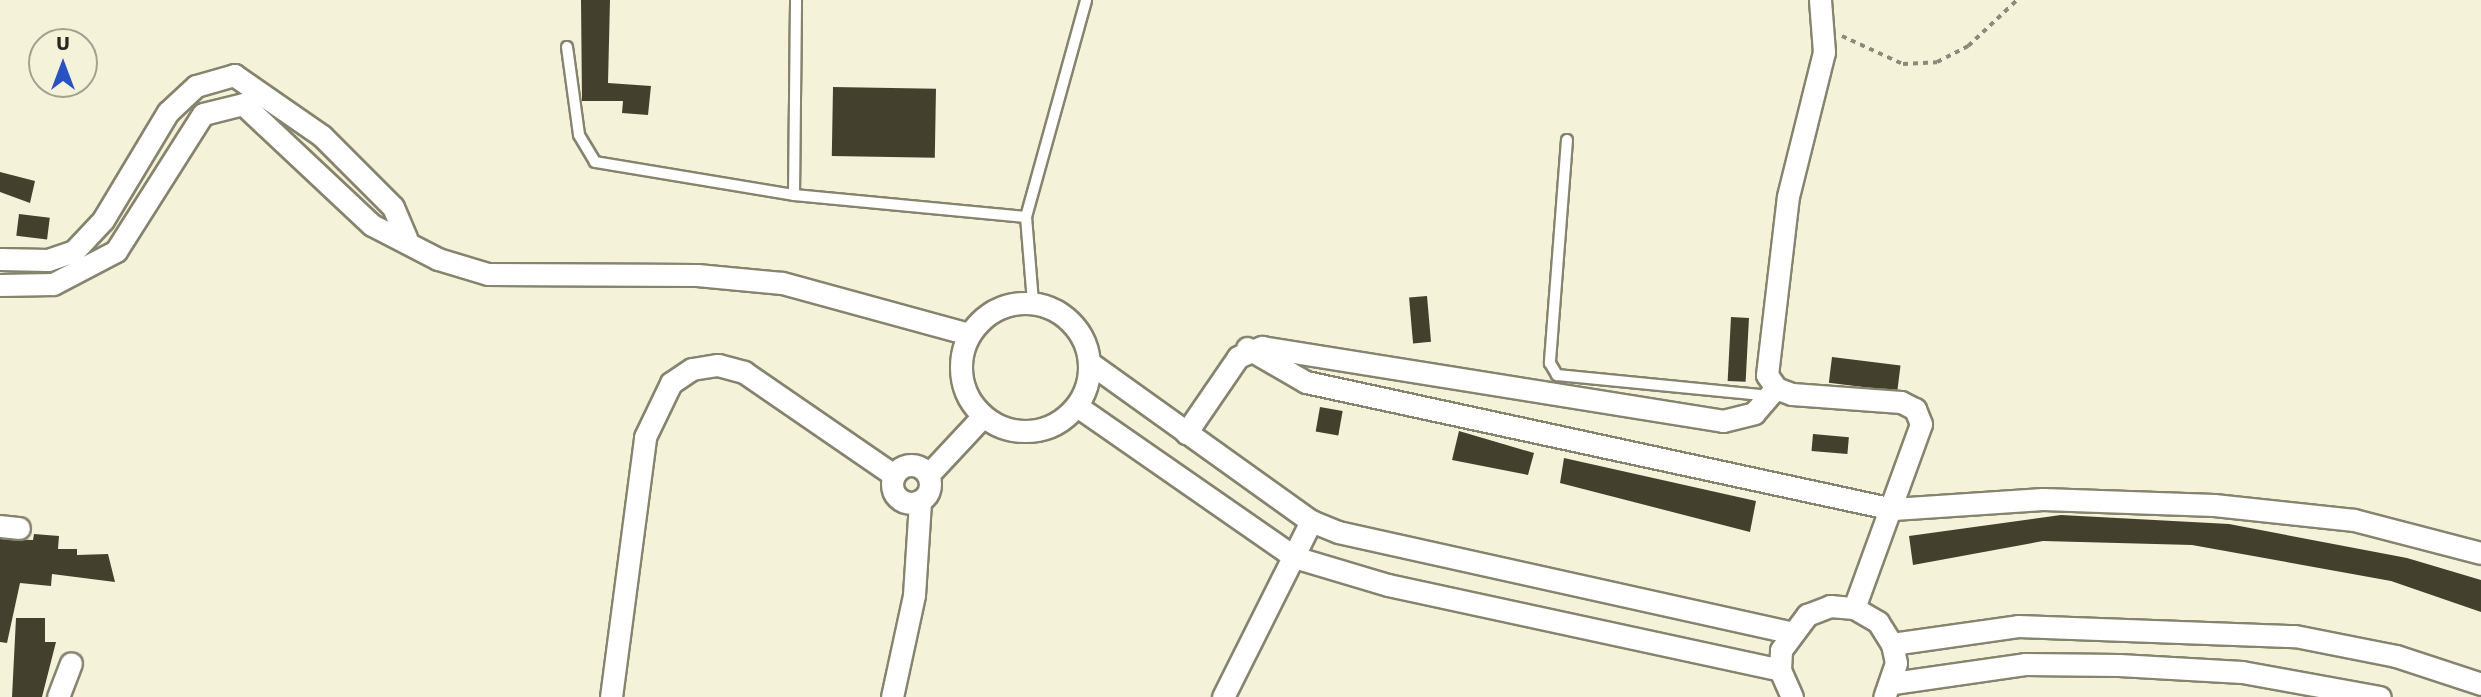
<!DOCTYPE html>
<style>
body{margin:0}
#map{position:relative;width:2481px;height:697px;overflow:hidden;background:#f5f2da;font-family:"Work Sans",sans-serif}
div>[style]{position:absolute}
.building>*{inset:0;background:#43412e;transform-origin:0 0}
.path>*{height:3.5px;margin-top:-1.75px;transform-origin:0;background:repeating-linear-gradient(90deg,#8c8b7b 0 5px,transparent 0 10px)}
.roads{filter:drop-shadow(2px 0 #86836e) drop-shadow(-2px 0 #86836e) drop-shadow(0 2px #86836e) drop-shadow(0 -2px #86836e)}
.service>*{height:10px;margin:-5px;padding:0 5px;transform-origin:5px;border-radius:5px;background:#fff}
.minor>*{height:21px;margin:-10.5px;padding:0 10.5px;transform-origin:10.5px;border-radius:10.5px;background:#fff}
.minor>.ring{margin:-10.5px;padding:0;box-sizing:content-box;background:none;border:21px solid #fff;border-radius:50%}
span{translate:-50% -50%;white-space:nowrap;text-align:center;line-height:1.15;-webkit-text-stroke:7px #f5f2da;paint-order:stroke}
.north{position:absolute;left:28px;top:28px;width:70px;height:70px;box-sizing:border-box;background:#f5f2da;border:2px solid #a3a190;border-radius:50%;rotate:0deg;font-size:19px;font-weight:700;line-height:28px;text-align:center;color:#292820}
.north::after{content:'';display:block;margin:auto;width:24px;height:32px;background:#2852c1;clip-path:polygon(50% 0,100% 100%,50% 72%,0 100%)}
</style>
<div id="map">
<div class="building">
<div style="clip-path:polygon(581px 0,610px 0,608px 83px,651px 86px,648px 115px,622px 113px,623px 101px,582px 101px)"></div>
<div style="left:833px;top:87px;width:103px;height:69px;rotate:1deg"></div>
<div style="clip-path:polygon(0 172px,35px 181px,30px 203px,0 192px)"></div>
<div style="left:19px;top:214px;width:31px;height:22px;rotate:7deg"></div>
<div style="left:1427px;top:296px;width:46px;height:18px;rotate:85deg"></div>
<div style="left:1731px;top:317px;width:18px;height:64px;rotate:3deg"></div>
<div style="left:1832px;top:357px;width:69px;height:26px;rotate:7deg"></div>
<div style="left:1320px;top:407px;width:23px;height:25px;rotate:10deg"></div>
<div style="clip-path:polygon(1459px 431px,1534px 453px,1528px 475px,1452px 460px)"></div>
<div style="left:1813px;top:434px;width:36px;height:17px;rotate:5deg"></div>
<div style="clip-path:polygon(1564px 458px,1756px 501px,1750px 532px,1560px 483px)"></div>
<div style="clip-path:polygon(2061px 515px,2229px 524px,2407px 558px,2481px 580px,2481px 612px,2391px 581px,2192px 545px,2043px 541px,1913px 565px,1909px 536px)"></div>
<div style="clip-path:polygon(34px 534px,59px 536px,58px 549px,77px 549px,77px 555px,108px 554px,115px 582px,52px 574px,51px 586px,20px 583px,7px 643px,0 642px,0 539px,33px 540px)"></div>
<div style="clip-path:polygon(16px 618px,45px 618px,45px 642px,56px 642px,42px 697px,12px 697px)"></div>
</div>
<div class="path">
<div style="left:1842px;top:36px;width:67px;rotate:24.7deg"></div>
<div style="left:1903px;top:64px;width:34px;rotate:-3deg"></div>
<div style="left:1937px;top:62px;width:35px;rotate:-27deg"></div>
<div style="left:1968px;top:46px;width:67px;rotate:-43.2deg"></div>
</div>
<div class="roads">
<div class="service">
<div style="left:567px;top:47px;width:89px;rotate:82.2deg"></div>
<div style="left:579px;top:135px;width:31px;rotate:59deg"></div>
<div style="left:595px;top:162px;width:202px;rotate:9.4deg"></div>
<div style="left:794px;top:195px;width:233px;rotate:5.4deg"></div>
<div style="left:1567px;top:140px;width:224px;rotate:94.4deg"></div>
<div style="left:1550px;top:363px;width:14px;rotate:60deg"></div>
<div style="left:1557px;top:375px;width:214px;rotate:5.6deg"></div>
<div style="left:794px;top:195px;width:195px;rotate:-89.4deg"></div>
<div style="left:1033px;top:302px;width:85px;rotate:-94.7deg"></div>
<div style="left:1026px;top:217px;width:225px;rotate:-74.5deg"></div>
</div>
<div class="minor">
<div style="left:1820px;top:0;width:52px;rotate:85.6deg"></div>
<div style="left:1824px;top:52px;width:148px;rotate:104deg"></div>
<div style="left:1788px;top:196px;width:180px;rotate:96.7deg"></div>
<div style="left:1767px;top:375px;width:16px;rotate:55deg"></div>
<div style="left:1776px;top:388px;width:17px;rotate:21deg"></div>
<div style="left:1792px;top:394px;width:109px;rotate:4.2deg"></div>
<div style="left:1901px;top:402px;width:16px;rotate:27deg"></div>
<div style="left:1915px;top:409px;width:16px;rotate:68deg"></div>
<div style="left:1921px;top:424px;width:196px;rotate:110deg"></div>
<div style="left:0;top:259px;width:48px;rotate:1.2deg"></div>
<div style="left:48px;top:260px;width:28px;rotate:-19deg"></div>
<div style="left:74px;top:251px;width:42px;rotate:-46.9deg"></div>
<div style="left:103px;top:220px;width:126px;rotate:-59deg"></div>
<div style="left:168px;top:112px;width:38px;rotate:-43deg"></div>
<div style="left:196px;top:86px;width:40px;rotate:-16deg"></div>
<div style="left:234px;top:75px;width:107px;rotate:34.7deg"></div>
<div style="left:322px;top:136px;width:100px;rotate:45deg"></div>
<div style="left:393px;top:207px;width:34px;rotate:67deg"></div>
<div style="left:0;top:285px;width:53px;rotate:-1.1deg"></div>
<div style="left:53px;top:284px;width:71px;rotate:-27.6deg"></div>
<div style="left:116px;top:251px;width:162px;rotate:-57.6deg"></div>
<div style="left:203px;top:114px;width:41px;rotate:-14deg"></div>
<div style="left:243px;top:104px;width:177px;rotate:43.2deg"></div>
<div style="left:372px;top:225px;width:74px;rotate:27.3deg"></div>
<div style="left:438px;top:259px;width:52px;rotate:16.7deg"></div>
<div style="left:488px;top:274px;width:209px;rotate:0.3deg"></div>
<div style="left:697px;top:275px;width:85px;rotate:5.4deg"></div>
<div style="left:782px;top:283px;width:193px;rotate:15.3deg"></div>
<div class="ring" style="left:961px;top:303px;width:107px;height:107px"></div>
<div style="left:1247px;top:348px;width:68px;rotate:30deg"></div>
<div style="left:1306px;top:382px;width:601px;rotate:12.21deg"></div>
<div style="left:1893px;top:509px;width:150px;rotate:-3.8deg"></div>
<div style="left:2043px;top:499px;width:171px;rotate:2deg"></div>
<div style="left:2214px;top:505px;width:141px;rotate:6.1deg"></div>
<div style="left:2354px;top:520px;width:131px;rotate:14.6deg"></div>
<div style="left:1090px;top:363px;width:272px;rotate:35.6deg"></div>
<div style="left:1311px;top:521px;width:29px;rotate:22deg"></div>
<div style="left:1338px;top:532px;width:463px;rotate:12.5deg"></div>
<div style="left:1077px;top:406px;width:264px;rotate:34.8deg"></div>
<div style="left:1294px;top:557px;width:98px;rotate:16.6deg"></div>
<div style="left:1388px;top:585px;width:401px;rotate:12.2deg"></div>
<div style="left:1186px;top:433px;width:92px;rotate:-55.6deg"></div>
<div style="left:1238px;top:357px;width:26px;rotate:-23deg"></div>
<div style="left:1262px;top:347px;width:467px;rotate:9.1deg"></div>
<div style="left:1723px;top:421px;width:32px;rotate:-14deg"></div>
<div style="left:1754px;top:413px;width:33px;rotate:-49deg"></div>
<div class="ring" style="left:892px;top:465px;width:17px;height:17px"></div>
<div style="left:928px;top:475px;width:79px;rotate:-47deg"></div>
<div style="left:0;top:526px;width:19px;rotate:6deg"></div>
<div style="left:1892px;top:644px;width:127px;rotate:-8.1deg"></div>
<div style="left:2018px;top:626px;width:277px;rotate:2.1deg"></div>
<div style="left:2295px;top:636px;width:103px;rotate:11.2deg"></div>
<div style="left:2396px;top:656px;width:89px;rotate:18.2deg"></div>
<div style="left:1893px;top:683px;width:133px;rotate:-8.2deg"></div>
<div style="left:2025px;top:664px;width:94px;rotate:0.6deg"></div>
<div style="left:2119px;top:665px;width:123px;rotate:3.3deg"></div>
<div style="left:2242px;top:672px;width:140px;rotate:10.3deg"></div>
<div style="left:58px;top:697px;width:36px;rotate:-69deg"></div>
<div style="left:611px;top:697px;width:262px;rotate:-82.5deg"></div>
<div style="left:645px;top:437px;width:60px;rotate:-64.3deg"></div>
<div style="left:671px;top:383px;width:25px;rotate:-34deg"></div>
<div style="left:692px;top:369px;width:26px;rotate:-9deg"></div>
<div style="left:718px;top:365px;width:27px;rotate:15deg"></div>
<div style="left:744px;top:372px;width:182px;rotate:34.5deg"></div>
<div style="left:892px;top:697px;width:104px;rotate:-77.8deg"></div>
<div style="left:914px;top:595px;width:94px;rotate:-86.3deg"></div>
<div style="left:1223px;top:697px;width:197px;rotate:-63.4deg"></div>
<div style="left:1792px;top:697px;width:30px;rotate:-114deg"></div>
<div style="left:1780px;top:670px;width:20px;rotate:-87deg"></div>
<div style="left:1781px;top:650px;width:44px;rotate:-53.4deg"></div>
<div style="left:1807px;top:615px;width:25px;rotate:-21deg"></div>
<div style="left:1830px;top:606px;width:24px;rotate:5deg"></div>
<div style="left:1854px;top:608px;width:28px;rotate:30deg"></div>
<div style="left:1878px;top:622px;width:26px;rotate:58deg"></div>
<div style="left:1892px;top:644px;width:19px;rotate:78deg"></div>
<div style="left:1896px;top:663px;width:36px;rotate:109deg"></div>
</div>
</div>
<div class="north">U</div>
</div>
